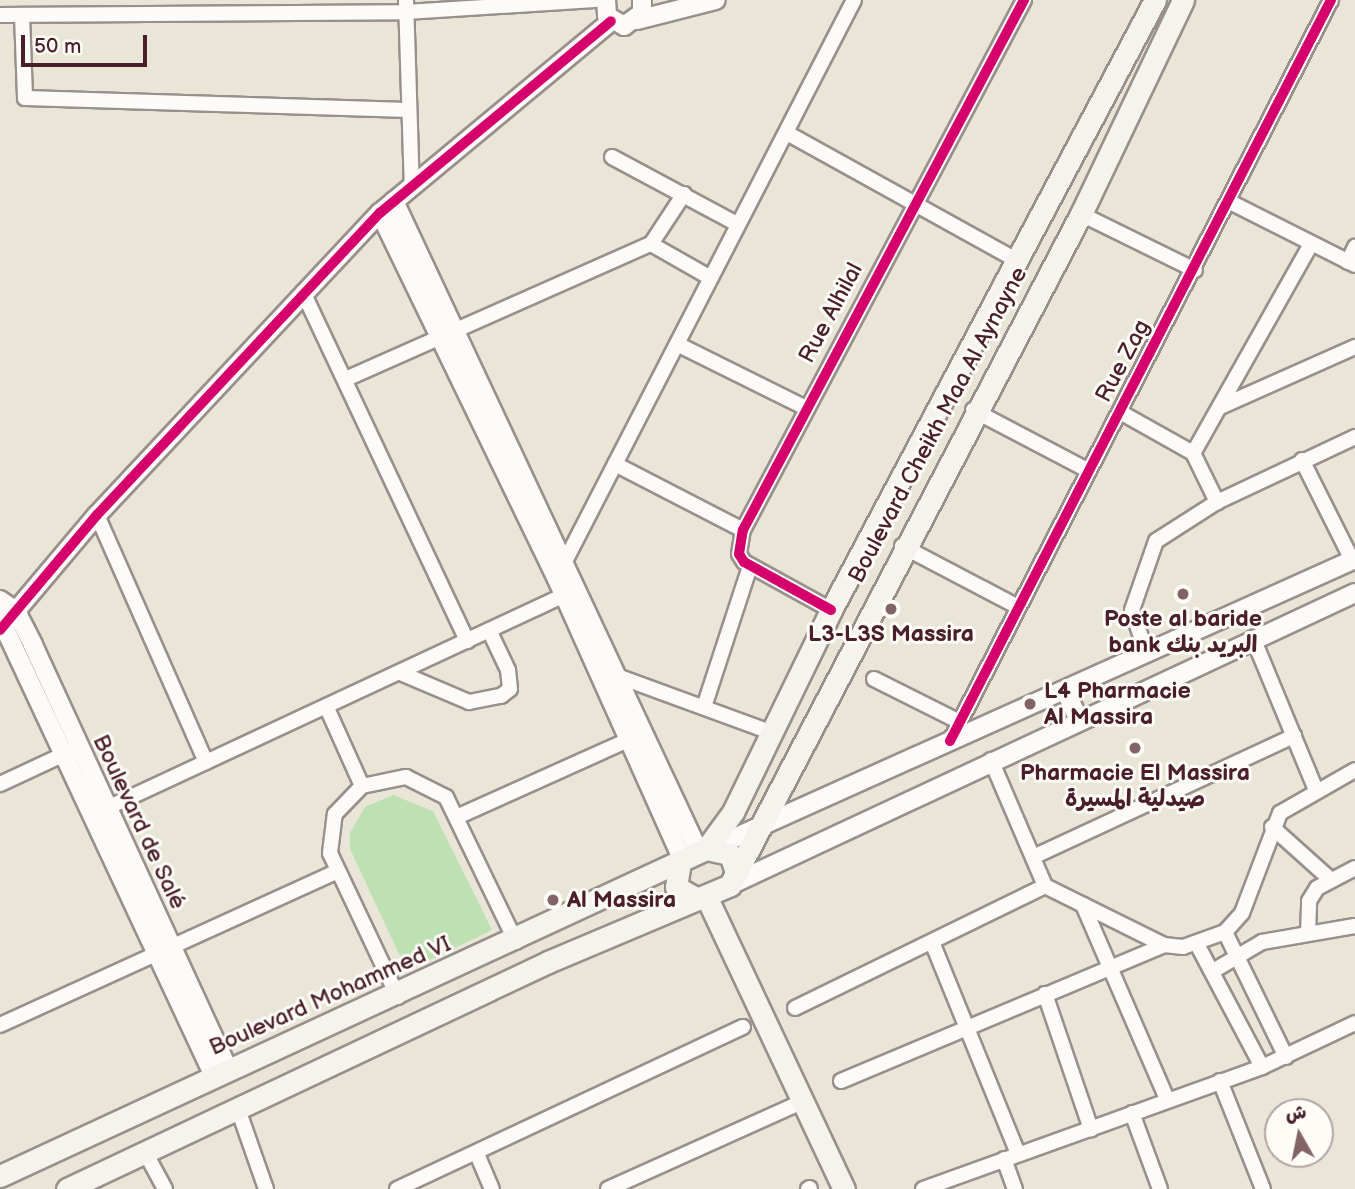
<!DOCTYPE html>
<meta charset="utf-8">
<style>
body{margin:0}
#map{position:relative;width:1355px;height:1189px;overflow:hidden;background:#e9e5d7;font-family:"Balsamiq Sans","Playpen Sans Arabic",sans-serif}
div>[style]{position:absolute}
.green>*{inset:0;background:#bee1b3}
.roads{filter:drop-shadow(2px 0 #998f8b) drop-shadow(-2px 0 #998f8b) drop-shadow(0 2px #998f8b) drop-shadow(0 -2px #998f8b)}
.minor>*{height:14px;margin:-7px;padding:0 7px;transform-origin:7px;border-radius:7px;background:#fcfbf9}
.tertiary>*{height:18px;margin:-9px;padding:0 9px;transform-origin:9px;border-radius:9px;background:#fcfbf9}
.secondary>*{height:21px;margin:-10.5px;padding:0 10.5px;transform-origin:10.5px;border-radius:10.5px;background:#f5f3ee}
.cycleway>*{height:10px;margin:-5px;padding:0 5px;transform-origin:5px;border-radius:5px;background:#d6006c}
.dots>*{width:19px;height:19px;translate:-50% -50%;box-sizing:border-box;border:4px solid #fdfcf7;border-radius:50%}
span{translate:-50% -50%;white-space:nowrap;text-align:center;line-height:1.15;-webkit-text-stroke:6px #fdfcf7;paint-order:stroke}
.street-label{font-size:23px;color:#4a1f2b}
.poi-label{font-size:23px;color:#4a1f2b;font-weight:700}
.left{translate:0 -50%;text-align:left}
.north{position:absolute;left:1264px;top:1098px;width:70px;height:70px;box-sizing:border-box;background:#fdfcf7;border:2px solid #b5a4a5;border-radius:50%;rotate:351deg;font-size:19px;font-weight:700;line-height:28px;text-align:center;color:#4a1f2b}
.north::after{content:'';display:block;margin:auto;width:24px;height:32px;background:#826467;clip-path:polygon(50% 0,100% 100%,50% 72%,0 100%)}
.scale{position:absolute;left:21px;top:35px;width:126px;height:32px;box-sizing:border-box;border:4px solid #4a1f2b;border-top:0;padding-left:9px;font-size:21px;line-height:24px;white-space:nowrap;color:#4a1f2b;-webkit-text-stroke:5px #fdfcf7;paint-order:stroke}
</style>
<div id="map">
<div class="green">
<div style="clip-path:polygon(393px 795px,433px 811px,492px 930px,407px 971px,350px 849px,350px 833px,365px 807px)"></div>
</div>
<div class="roads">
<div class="minor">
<div style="left:406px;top:0;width:187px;rotate:88.2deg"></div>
<div style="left:0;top:15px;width:406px;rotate:-0.4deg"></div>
<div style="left:406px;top:12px;width:189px;rotate:-3.6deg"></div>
<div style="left:22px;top:15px;width:83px;rotate:87.9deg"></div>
<div style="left:25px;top:98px;width:384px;rotate:1.8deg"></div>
<div style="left:787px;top:133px;width:262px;rotate:29deg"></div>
<div style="left:612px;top:157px;width:140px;rotate:28.2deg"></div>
<div style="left:1230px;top:202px;width:140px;rotate:26.7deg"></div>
<div style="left:1081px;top:214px;width:127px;rotate:26.2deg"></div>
<div style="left:651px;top:244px;width:60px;rotate:-56.6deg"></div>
<div style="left:1311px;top:244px;width:240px;rotate:119.4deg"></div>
<div style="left:1193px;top:453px;width:55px;rotate:63.9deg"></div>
<div style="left:1217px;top:502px;width:153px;rotate:-25.2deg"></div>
<div style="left:1348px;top:262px;width:17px;rotate:-65deg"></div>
<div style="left:303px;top:292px;width:386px;rotate:64.8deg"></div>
<div style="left:677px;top:344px;width:142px;rotate:26.4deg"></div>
<div style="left:348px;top:378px;width:331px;rotate:-23.9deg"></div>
<div style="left:651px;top:244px;width:67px;rotate:29.6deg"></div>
<div style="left:1220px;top:407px;width:148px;rotate:-24deg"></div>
<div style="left:973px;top:410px;width:131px;rotate:27.7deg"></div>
<div style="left:1120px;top:412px;width:84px;rotate:29.3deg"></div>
<div style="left:1302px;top:460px;width:112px;rotate:63.4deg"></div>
<div style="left:615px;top:464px;width:144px;rotate:27.3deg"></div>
<div style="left:97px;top:515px;width:270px;rotate:66.2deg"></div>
<div style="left:902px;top:546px;width:131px;rotate:27.7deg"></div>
<div style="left:560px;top:571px;width:642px;rotate:-62.76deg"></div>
<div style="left:831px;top:610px;width:99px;rotate:-151.1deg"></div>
<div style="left:744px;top:562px;width:9px;rotate:-122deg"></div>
<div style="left:739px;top:554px;width:24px;rotate:-81deg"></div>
<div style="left:743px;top:530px;width:600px;rotate:-62.07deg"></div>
<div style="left:1253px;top:638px;width:165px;rotate:67.5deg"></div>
<div style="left:1146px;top:652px;width:44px;rotate:-108.4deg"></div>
<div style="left:1132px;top:610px;width:73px;rotate:-70.8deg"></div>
<div style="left:1156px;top:541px;width:72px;rotate:-32.6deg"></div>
<div style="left:403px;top:674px;width:72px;rotate:23deg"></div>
<div style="left:469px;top:702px;width:33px;rotate:-11deg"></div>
<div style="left:501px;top:696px;width:11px;rotate:-38deg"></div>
<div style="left:510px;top:689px;width:19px;rotate:-96deg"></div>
<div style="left:508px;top:670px;width:44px;rotate:-115.4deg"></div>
<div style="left:620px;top:677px;width:160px;rotate:20.1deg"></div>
<div style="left:874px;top:679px;width:96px;rotate:26.6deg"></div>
<div style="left:704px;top:707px;width:148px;rotate:-71.9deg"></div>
<div style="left:327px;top:708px;width:85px;rotate:65.8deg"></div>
<div style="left:950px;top:741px;width:833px;rotate:-62.79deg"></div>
<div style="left:991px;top:760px;width:137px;rotate:66.8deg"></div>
<div style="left:1045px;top:886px;width:133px;rotate:26.4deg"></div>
<div style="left:1164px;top:945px;width:19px;rotate:6deg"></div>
<div style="left:1183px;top:947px;width:45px;rotate:-19.7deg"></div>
<div style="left:1225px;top:932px;width:25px;rotate:-48deg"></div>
<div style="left:1242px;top:913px;width:107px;rotate:-69.2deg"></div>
<div style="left:1280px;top:813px;width:86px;rotate:-29.8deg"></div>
<div style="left:0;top:784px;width:81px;rotate:-25deg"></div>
<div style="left:105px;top:809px;width:516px;rotate:-24.98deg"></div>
<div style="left:459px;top:816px;width:195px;rotate:-24.2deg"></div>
<div style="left:1272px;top:827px;width:79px;rotate:41.9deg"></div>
<div style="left:1033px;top:857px;width:288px;rotate:-24.9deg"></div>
<div style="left:1083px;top:905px;width:211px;rotate:66.6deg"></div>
<div style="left:1225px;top:932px;width:139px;rotate:64deg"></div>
<div style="left:1308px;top:934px;width:33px;rotate:-88deg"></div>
<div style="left:1309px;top:901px;width:15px;rotate:-58deg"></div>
<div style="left:1317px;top:888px;width:43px;rotate:-27.8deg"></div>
<div style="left:932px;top:942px;width:229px;rotate:67.9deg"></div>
<div style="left:1198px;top:946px;width:137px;rotate:62.1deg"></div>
<div style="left:1213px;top:971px;width:57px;rotate:-30.6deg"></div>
<div style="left:1262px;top:942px;width:94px;rotate:-9.8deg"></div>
<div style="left:1045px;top:994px;width:143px;rotate:71.2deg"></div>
<div style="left:398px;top:997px;width:159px;rotate:-115.3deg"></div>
<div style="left:330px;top:853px;width:39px;rotate:-83deg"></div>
<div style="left:335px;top:814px;width:39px;rotate:-46deg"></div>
<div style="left:362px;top:786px;width:45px;rotate:-11.6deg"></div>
<div style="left:406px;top:777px;width:45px;rotate:26.6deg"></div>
<div style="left:446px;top:797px;width:161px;rotate:64.2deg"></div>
<div style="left:795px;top:1008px;width:278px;rotate:-26deg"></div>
<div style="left:0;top:1025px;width:369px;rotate:-24.5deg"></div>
<div style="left:841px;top:1081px;width:350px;rotate:-22.8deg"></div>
<div style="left:1220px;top:1081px;width:116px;rotate:68.3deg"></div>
<div style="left:238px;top:1109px;width:85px;rotate:70.7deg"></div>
<div style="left:1132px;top:1113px;width:81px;rotate:69.8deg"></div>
<div style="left:145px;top:1152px;width:42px;rotate:61.6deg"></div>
<div style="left:477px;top:1154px;width:38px;rotate:67deg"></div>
<div style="left:1004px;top:1159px;width:32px;rotate:70deg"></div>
<div style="left:397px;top:1189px;width:382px;rotate:-25.1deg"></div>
<div style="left:608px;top:1189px;width:215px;rotate:-24.2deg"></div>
<div style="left:808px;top:1189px;width:2px;rotate:-27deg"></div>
<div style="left:923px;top:1189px;width:360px;rotate:-19.8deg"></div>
<div style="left:1262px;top:1067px;width:103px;rotate:-25.3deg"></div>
</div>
<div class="tertiary">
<div style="left:606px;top:0;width:16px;rotate:86deg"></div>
<div style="left:607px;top:16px;width:20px;rotate:30deg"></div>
<div style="left:624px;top:26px;width:22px;rotate:-36deg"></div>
<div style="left:642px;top:13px;width:13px;rotate:-90deg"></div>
<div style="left:637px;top:20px;width:81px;rotate:-14.2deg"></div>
<div style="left:394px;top:201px;width:719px;rotate:64.9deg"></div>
<div style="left:380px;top:213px;width:407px;rotate:64.2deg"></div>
<div style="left:557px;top:579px;width:309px;rotate:65.9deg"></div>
<div style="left:0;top:600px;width:19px;rotate:35deg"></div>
<div style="left:16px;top:611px;width:38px;rotate:63deg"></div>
<div style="left:33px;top:645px;width:467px;rotate:65.3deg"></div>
<div style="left:0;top:618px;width:506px;rotate:64.96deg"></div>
<div style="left:0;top:630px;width:150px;rotate:-49.9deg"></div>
<div style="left:97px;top:515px;width:414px;rotate:-46.9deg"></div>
<div style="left:380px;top:213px;width:300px;rotate:-39.7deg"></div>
<div style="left:1065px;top:690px;width:33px;rotate:65deg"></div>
<div style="left:712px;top:848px;width:705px;rotate:-24.2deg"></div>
<div style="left:730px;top:885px;width:690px;rotate:-25.04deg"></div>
</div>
<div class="secondary">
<div style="left:706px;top:849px;width:46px;rotate:-53.9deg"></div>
<div style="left:733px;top:812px;width:225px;rotate:-64.1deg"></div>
<div style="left:831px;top:610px;width:691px;rotate:-62.03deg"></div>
<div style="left:680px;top:862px;width:25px;rotate:99deg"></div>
<div style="left:676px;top:887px;width:25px;rotate:29deg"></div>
<div style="left:706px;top:896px;width:324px;rotate:64.8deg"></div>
<div style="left:0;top:1176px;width:778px;rotate:-24.85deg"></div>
<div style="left:706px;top:849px;width:25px;rotate:12deg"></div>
<div style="left:730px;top:854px;width:20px;rotate:72deg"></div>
<div style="left:67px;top:1189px;width:532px;rotate:-25.26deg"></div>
<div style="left:548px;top:962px;width:198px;rotate:-22.9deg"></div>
<div style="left:730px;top:885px;width:757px;rotate:-62.39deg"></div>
<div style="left:1081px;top:214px;width:237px;rotate:-64.5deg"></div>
</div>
</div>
<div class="cycleway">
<div style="left:831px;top:610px;width:99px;rotate:-151.1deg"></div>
<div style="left:744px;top:562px;width:9px;rotate:-122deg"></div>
<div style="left:739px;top:554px;width:24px;rotate:-81deg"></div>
<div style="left:743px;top:530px;width:600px;rotate:-62.07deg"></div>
<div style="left:0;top:630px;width:150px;rotate:-49.9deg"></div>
<div style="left:97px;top:515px;width:414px;rotate:-46.9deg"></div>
<div style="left:380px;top:213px;width:300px;rotate:-39.7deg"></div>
<div style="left:950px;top:741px;width:833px;rotate:-62.79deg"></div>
</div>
<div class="dots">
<div style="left:1183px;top:594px;background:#826467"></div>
<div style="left:891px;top:609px;background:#826467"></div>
<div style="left:1030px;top:704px;background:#826467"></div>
<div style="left:1135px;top:748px;background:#826467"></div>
<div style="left:553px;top:900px;background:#826467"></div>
</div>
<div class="street-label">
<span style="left:831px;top:313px;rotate:-62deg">Rue Alhilal</span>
<span style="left:1123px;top:361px;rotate:-62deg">Rue Zag</span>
<span style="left:938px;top:425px;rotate:-62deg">Boulevard Cheikh Maa Al Aynayne</span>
<span style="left:139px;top:822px;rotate:65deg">Boulevard de Salé</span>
<span style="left:330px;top:996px;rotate:-24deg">Boulevard Mohammed VI</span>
</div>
<div class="poi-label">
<span style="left:1183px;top:632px">Poste al baride<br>bank البريد بنك</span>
<span style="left:891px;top:634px">L3-L3S Massira</span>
<span class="left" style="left:1044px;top:704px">L4 Pharmacie<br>Al Massira</span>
<span style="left:1135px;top:786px">Pharmacie El Massira<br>صيدلية المسيرة</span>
<span class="left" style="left:567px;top:900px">Al Massira</span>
</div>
<div class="north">ش</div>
<div class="scale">50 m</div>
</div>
